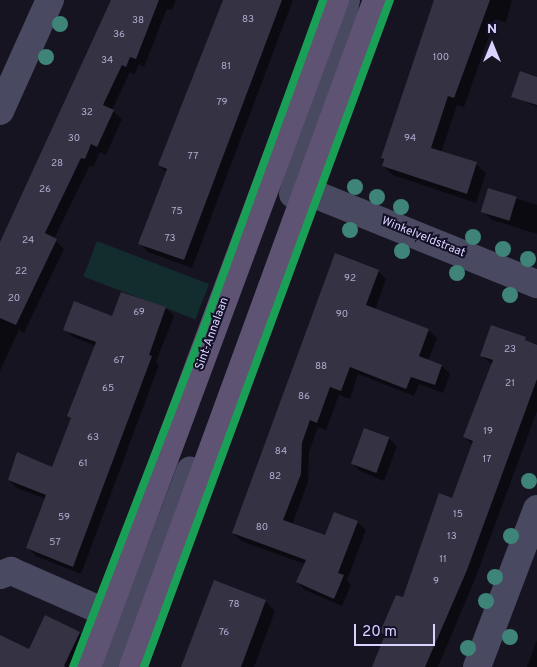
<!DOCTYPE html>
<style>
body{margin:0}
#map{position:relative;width:537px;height:667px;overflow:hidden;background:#161421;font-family:Overpass,sans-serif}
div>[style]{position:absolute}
.green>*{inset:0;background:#132c2d;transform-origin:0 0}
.shadow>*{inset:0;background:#0007}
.building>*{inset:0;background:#343243;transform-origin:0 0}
.minor>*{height:28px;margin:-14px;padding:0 14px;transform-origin:14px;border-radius:14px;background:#4a4962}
.major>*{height:28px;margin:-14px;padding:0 14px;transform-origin:14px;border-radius:14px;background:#5e5373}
.cycleway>*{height:8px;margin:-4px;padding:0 4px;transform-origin:4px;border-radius:4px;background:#1a9f57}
.trees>*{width:16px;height:16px;margin:-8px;border-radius:50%;background:#3e8478}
span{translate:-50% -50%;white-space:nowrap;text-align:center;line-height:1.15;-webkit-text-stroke:4px #130f26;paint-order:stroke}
.number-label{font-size:10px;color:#b0acd0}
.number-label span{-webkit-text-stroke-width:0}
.street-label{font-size:12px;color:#d9d4ff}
.north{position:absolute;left:467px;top:20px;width:50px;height:50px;-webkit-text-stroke:4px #130f26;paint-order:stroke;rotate:0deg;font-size:14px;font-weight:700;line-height:20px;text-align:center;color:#d9d4ff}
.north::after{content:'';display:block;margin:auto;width:18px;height:22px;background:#d9d4ff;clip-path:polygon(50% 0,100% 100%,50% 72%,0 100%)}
.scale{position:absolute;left:354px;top:624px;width:81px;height:22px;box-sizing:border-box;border:2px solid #d9d4ff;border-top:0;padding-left:6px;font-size:15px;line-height:18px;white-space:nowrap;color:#d9d4ff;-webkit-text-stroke:4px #130f26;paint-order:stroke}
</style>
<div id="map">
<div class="green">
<div style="left:97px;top:241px;width:120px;height:38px;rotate:21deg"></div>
</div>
<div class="shadow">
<div style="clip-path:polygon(112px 0,176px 0,172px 10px,167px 9px,144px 67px,139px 64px,134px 75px,130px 72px,112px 110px,122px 119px,106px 155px,100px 152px,93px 167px,90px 165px,54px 239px,64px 249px,24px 333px,19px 330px,0 371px,0 245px)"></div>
<div style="clip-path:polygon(223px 0,293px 0,192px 268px,148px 252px,140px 243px,167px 173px,159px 165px)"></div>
<div style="clip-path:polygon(435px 0,512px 0,506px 23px,495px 19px,464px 107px,457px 105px,441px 153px,476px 164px,486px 173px,476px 203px,393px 175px,383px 166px,382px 158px)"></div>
<div style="clip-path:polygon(537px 78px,537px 107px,513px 96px)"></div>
<div style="clip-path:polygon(489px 190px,537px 205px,537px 234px,492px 220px,484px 212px)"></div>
<div style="clip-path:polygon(378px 271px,386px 279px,375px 310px,428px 330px,437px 338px,428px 361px,442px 366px,450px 374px,443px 393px,419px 384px,414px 396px,358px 374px,350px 399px,339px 395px,326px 430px,318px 427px,309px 452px,308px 482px,292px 525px,326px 536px,357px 522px,366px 530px,347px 580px,351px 585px,342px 606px,305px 590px,297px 582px,305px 564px,241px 541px,233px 533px)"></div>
<div style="clip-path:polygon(122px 294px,166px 308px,174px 316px,156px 362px,159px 365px,81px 574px,36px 556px,28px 548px,46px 499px,17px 488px,9px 480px,52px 469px,72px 419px,68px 416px,96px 346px,73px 337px,65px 329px,113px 318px)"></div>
<div style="clip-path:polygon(537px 345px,537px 411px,475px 579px,438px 667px,375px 667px,386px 637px,381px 632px,404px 599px,453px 499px,473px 445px,464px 437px,493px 365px,481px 356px)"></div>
<div style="clip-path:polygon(388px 438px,397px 446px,384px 481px,360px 471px,352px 463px)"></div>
<div style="clip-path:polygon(265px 601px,275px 611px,254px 667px,182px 667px)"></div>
<div style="clip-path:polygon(79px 633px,85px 639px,72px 667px,0 667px,0 637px,30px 650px)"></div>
<div style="clip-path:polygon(537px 640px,537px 667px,527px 667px)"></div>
</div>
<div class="building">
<div style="clip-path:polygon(111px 0,159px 0,136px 59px,130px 57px,126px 67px,122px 65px,103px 105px,114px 110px,97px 147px,91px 144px,85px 159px,81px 158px,45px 233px,57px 239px,16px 325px,0 318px,0 242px)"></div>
<div style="clip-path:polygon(223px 0,282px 0,184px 260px,138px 244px,167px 169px,158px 165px)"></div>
<div style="clip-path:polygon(434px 0,490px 0,454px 98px,448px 96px,431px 148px,477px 162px,467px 194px,382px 166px,384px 159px,381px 158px)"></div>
<div style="clip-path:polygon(520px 71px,537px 77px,537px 105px,511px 97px)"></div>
<div style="left:488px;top:188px;width:30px;height:25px;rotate:17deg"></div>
<div style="clip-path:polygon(335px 253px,379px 270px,366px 305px,429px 329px,419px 356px,442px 365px,435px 385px,411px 377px,406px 389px,350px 367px,341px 391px,330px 387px,317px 423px,310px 420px,302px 443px,301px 474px,283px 520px,325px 535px,334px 512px,358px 521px,338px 573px,344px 575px,334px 599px,296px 582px,306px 560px,232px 533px)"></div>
<div style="clip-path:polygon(121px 292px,166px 307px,149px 355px,152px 356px,73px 567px,26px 548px,46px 495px,8px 480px,17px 452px,52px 467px,71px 418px,67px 416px,96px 342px,63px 330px,74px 301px,112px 316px)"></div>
<div style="clip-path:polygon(491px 325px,526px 337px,525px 340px,537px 345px,537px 379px,467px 570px,425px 667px,372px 667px,385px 635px,380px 632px,396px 595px,403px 597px,439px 493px,452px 498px,473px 441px,463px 437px,493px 360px,480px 356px)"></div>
<div style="left:364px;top:428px;width:27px;height:38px;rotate:20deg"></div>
<div style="clip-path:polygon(214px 580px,266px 600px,241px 667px,181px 667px)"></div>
<div style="clip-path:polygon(45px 615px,80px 632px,64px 666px,66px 667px,0 667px,0 635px,29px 649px)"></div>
</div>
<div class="minor">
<div style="left:0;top:111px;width:122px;rotate:-65.8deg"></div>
<div style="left:309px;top:192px;width:246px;rotate:22deg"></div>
<div style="left:293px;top:194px;width:159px;rotate:-73.6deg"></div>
<div style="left:338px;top:41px;width:42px;rotate:-79deg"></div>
<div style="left:0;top:575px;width:12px;rotate:-20deg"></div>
<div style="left:11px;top:571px;width:107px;rotate:23.7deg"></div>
<div style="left:116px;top:667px;width:210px;rotate:-69.3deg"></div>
<div style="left:477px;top:667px;width:169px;rotate:-69.2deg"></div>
</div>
<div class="major">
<div style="left:87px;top:667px;width:712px;rotate:-69.6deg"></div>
<div style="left:133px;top:667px;width:710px;rotate:-69.91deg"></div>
</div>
<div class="cycleway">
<div style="left:73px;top:667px;width:361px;rotate:-68.9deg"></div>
<div style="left:203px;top:330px;width:351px;rotate:-70deg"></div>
<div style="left:144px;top:667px;width:711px;rotate:-69.76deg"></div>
</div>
<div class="trees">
<div style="left:60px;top:24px"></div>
<div style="left:46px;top:57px"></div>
<div style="left:355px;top:187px"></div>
<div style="left:377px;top:197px"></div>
<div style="left:401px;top:207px"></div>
<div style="left:350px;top:230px"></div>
<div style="left:473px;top:237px"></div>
<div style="left:503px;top:249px"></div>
<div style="left:402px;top:251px"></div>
<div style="left:528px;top:259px"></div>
<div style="left:457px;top:273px"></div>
<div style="left:510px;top:295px"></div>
<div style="left:529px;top:481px"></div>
<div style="left:511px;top:536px"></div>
<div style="left:495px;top:577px"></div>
<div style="left:486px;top:601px"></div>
<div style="left:510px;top:637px"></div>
<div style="left:468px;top:648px"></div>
</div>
<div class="number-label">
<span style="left:248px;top:20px">83</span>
<span style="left:138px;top:21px">38</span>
<span style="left:119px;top:35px">36</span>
<span style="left:441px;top:58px">100</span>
<span style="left:107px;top:61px">34</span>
<span style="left:226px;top:67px">81</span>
<span style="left:222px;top:103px">79</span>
<span style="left:87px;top:113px">32</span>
<span style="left:74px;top:139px">30</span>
<span style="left:410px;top:139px">94</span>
<span style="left:193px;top:157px">77</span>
<span style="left:57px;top:164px">28</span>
<span style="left:45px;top:190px">26</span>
<span style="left:177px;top:212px">75</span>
<span style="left:170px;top:239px">73</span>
<span style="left:28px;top:241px">24</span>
<span style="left:21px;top:272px">22</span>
<span style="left:350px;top:279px">92</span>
<span style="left:14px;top:299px">20</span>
<span style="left:139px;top:313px">69</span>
<span style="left:342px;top:315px">90</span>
<span style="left:510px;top:350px">23</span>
<span style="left:119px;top:361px">67</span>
<span style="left:321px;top:367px">88</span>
<span style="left:510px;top:384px">21</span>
<span style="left:108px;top:389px">65</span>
<span style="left:304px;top:397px">86</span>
<span style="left:488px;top:432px">19</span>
<span style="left:93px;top:438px">63</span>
<span style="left:281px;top:452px">84</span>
<span style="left:487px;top:460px">17</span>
<span style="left:83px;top:464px">61</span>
<span style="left:275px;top:477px">82</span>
<span style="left:458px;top:515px">15</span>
<span style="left:64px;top:518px">59</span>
<span style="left:262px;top:528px">80</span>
<span style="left:452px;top:537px">13</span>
<span style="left:55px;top:543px">57</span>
<span style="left:443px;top:560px">11</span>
<span style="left:436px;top:582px">9</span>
<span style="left:234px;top:605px">78</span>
<span style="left:224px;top:633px">76</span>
</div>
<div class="street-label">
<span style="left:423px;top:238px;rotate:22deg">Winkelveldstraat</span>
<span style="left:213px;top:334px;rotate:-70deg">Sint-Annalaan</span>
</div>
<div class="north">N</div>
<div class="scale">20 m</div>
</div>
